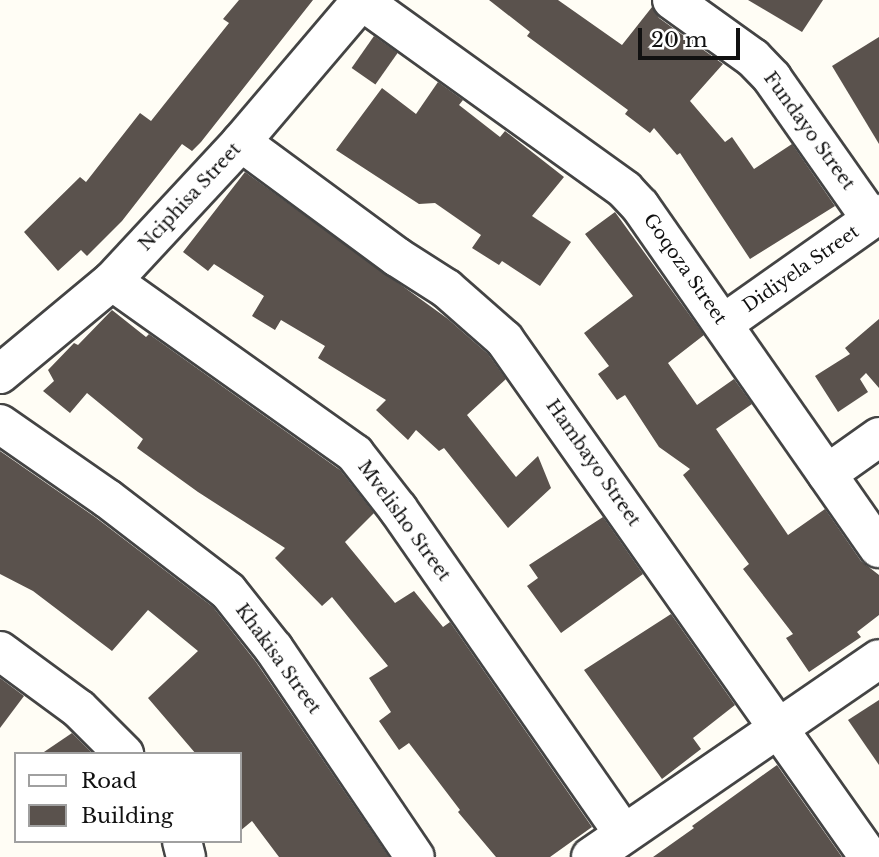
<!DOCTYPE html>
<style>
body{margin:0}
#map{position:relative;width:879px;height:857px;overflow:hidden;background:#fffdf5;font-family:"Libre Baskerville",serif}
div>[style]{position:absolute}
.building>*{inset:0;background:#5a524d;transform-origin:0 0}
.roads{filter:drop-shadow(2px 0 #444) drop-shadow(-2px 0 #444) drop-shadow(0 2px #444) drop-shadow(0 -2px #444)}
.minor>*{height:38px;margin:-19px;padding:0 19px;transform-origin:19px;border-radius:19px;background:#fff}
span{translate:-50% -50%;white-space:nowrap;text-align:center;line-height:1.15;-webkit-text-stroke:7px #fff;paint-order:stroke}
.street-label{font-size:18px;color:#111}
.legend{position:absolute;left:14px;top:752px;width:228px;height:91px;box-sizing:border-box;background:#fff;border:2px solid #a0a0a0;margin:0;padding:9px 12px;list-style:none;font-size:21px;color:#111}
.legend li{display:flex;align-items:center;gap:14px;height:35px}
.legend b{width:35px;border:2px solid #a0a0a0}
.scale{position:absolute;left:638px;top:28px;width:102px;height:32px;box-sizing:border-box;border:4px solid #111;border-top:0;padding-left:9px;font-size:21px;line-height:24px;white-space:nowrap;color:#111;-webkit-text-stroke:5px #fff;paint-order:stroke}
</style>
<div id="map">
<div class="building">
<div style="clip-path:polygon(239px 0,313px 0,201px 142px,192px 151px,182px 144px,122px 221px,87px 256px,81px 250px,58px 271px,24px 232px,80px 177px,86px 182px,140px 113px,151px 121px,229px 23px,223px 19px)"></div>
<div style="clip-path:polygon(489px 0,558px 0,622px 45px,652px 7px,659px 18px,723px 64px,690px 101px,725px 142px,732px 137px,754px 169px,792px 144px,835px 206px,750px 259px,680px 153px,677px 155px,654px 128px,650px 133px,625px 114px,628px 110px,527px 36px,530px 32px)"></div>
<div style="clip-path:polygon(748px 0,823px 0,802px 32px)"></div>
<div style="left:374px;top:36px;width:29px;height:39px;rotate:35deg"></div>
<div style="clip-path:polygon(879px 37px,879px 144px,832px 66px)"></div>
<div style="clip-path:polygon(438px 82px,463px 100px,459px 105px,500px 137px,505px 131px,564px 177px,532px 216px,571px 242px,540px 286px,502px 261px,499px 265px,472px 248px,481px 235px,435px 203px,419px 204px,336px 150px,382px 88px,416px 114px)"></div>
<div style="clip-path:polygon(245px 172px,448px 319px,488px 354px,506px 379px,467px 415px,516px 477px,538px 456px,551px 488px,508px 528px,444px 448px,439px 451px,416px 430px,408px 440px,376px 410px,386px 400px,318px 358px,325px 346px,281px 320px,275px 330px,252px 316px,264px 296px,214px 264px,208px 271px,183px 252px)"></div>
<div style="clip-path:polygon(615px 212px,704px 335px,668px 363px,697px 405px,734px 379px,752px 404px,716px 429px,788px 535px,825px 509px,861px 561px,879px 575px,879px 615px,857px 632px,861px 637px,809px 672px,786px 638px,793px 634px,743px 569px,749px 564px,683px 475px,690px 469px,659px 447px,625px 395px,617px 400px,598px 374px,609px 366px,584px 333px,633px 296px,585px 234px)"></div>
<div style="clip-path:polygon(112px 310px,146px 337px,149px 334px,340px 470px,374px 513px,345px 542px,395px 603px,414px 591px,443px 627px,450px 622px,592px 827px,550px 857px,496px 857px,458px 812px,460px 810px,409px 743px,399px 750px,379px 721px,391px 712px,369px 678px,388px 666px,332px 597px,322px 606px,275px 558px,285px 548px,198px 492px,137px 448px,143px 439px,87px 393px,70px 413px,43px 391px,54px 381px,48px 370px,74px 343px,78px 345px)"></div>
<div style="clip-path:polygon(879px 319px,879px 388px,866px 373px,860px 379px,868px 392px,838px 412px,815px 376px,850px 354px,845px 348px)"></div>
<div style="clip-path:polygon(0 451px,95px 517px,213px 607px,256px 662px,389px 857px,279px 857px,252px 821px,240px 831px,240px 754px,196px 754px,148px 698px,198px 651px,148px 610px,112px 651px,33px 591px,0 574px)"></div>
<div style="clip-path:polygon(603px 517px,643px 574px,561px 633px,527px 586px,538px 578px,529px 565px)"></div>
<div style="clip-path:polygon(671px 614px,735px 705px,693px 738px,701px 749px,662px 779px,584px 670px)"></div>
<div style="clip-path:polygon(0 678px,24px 696px,0 728px)"></div>
<div style="clip-path:polygon(879px 700px,879px 765px,848px 720px)"></div>
<div style="clip-path:polygon(72px 733px,93px 754px,41px 754px)"></div>
<div style="clip-path:polygon(777px 765px,842px 857px,653px 857px,694px 828px,692px 826px)"></div>
</div>
<div class="roads">
<div class="minor">
<div style="left:361px;top:0;width:325px;rotate:35.7deg"></div>
<div style="left:625px;top:190px;width:22px;rotate:47deg"></div>
<div style="left:640px;top:206px;width:417px;rotate:55.1deg"></div>
<div style="left:672px;top:0;width:100px;rotate:35.6deg"></div>
<div style="left:753px;top:58px;width:28px;rotate:46deg"></div>
<div style="left:772px;top:78px;width:172px;rotate:54.9deg"></div>
<div style="left:241px;top:142px;width:194px;rotate:36.4deg"></div>
<div style="left:397px;top:257px;width:59px;rotate:32.6deg"></div>
<div style="left:447px;top:289px;width:76px;rotate:41.3deg"></div>
<div style="left:504px;top:339px;width:634px;rotate:54.83deg"></div>
<div style="left:112px;top:281px;width:298px;rotate:35.4deg"></div>
<div style="left:355px;top:454px;width:70px;rotate:52deg"></div>
<div style="left:398px;top:509px;width:394px;rotate:55.2deg"></div>
<div style="left:723px;top:324px;width:191px;rotate:-35.2deg"></div>
<div style="left:0;top:374px;width:146px;rotate:-39.7deg"></div>
<div style="left:112px;top:281px;width:190px;rotate:-47.1deg"></div>
<div style="left:241px;top:142px;width:187px;rotate:-49.6deg"></div>
<div style="left:0;top:424px;width:131px;rotate:34.8deg"></div>
<div style="left:108px;top:499px;width:151px;rotate:37.5deg"></div>
<div style="left:228px;top:591px;width:74px;rotate:51.6deg"></div>
<div style="left:274px;top:649px;width:251px;rotate:55.9deg"></div>
<div style="left:827px;top:474px;width:64px;rotate:-35.4deg"></div>
<div style="left:0;top:651px;width:98px;rotate:36.3deg"></div>
<div style="left:79px;top:709px;width:64px;rotate:45deg"></div>
<div style="left:182px;top:841px;width:16px;rotate:76deg"></div>
<div style="left:591px;top:857px;width:349px;rotate:-34.5deg"></div>
</div>
</div>
<div class="street-label">
<span style="left:809px;top:131px;rotate:54deg">Fundayo Street</span>
<span style="left:190px;top:197px;rotate:-47deg">Nciphisa Street</span>
<span style="left:685px;top:269px;rotate:55deg">Goqoza Street</span>
<span style="left:801px;top:269px;rotate:-35deg">Didiyela Street</span>
<span style="left:593px;top:463px;rotate:55deg">Hambayo Street</span>
<span style="left:404px;top:521px;rotate:54deg">Mvelisho Street</span>
<span style="left:278px;top:659px;rotate:54deg">Khakisa Street</span>
</div>
<ul class="legend">
<li><b style="height:9px;background:#fff"></b>Road</li>
<li><b style="height:19px;background:#5a524d"></b>Building</li>
</ul>
<div class="scale">20 m</div>
</div>
